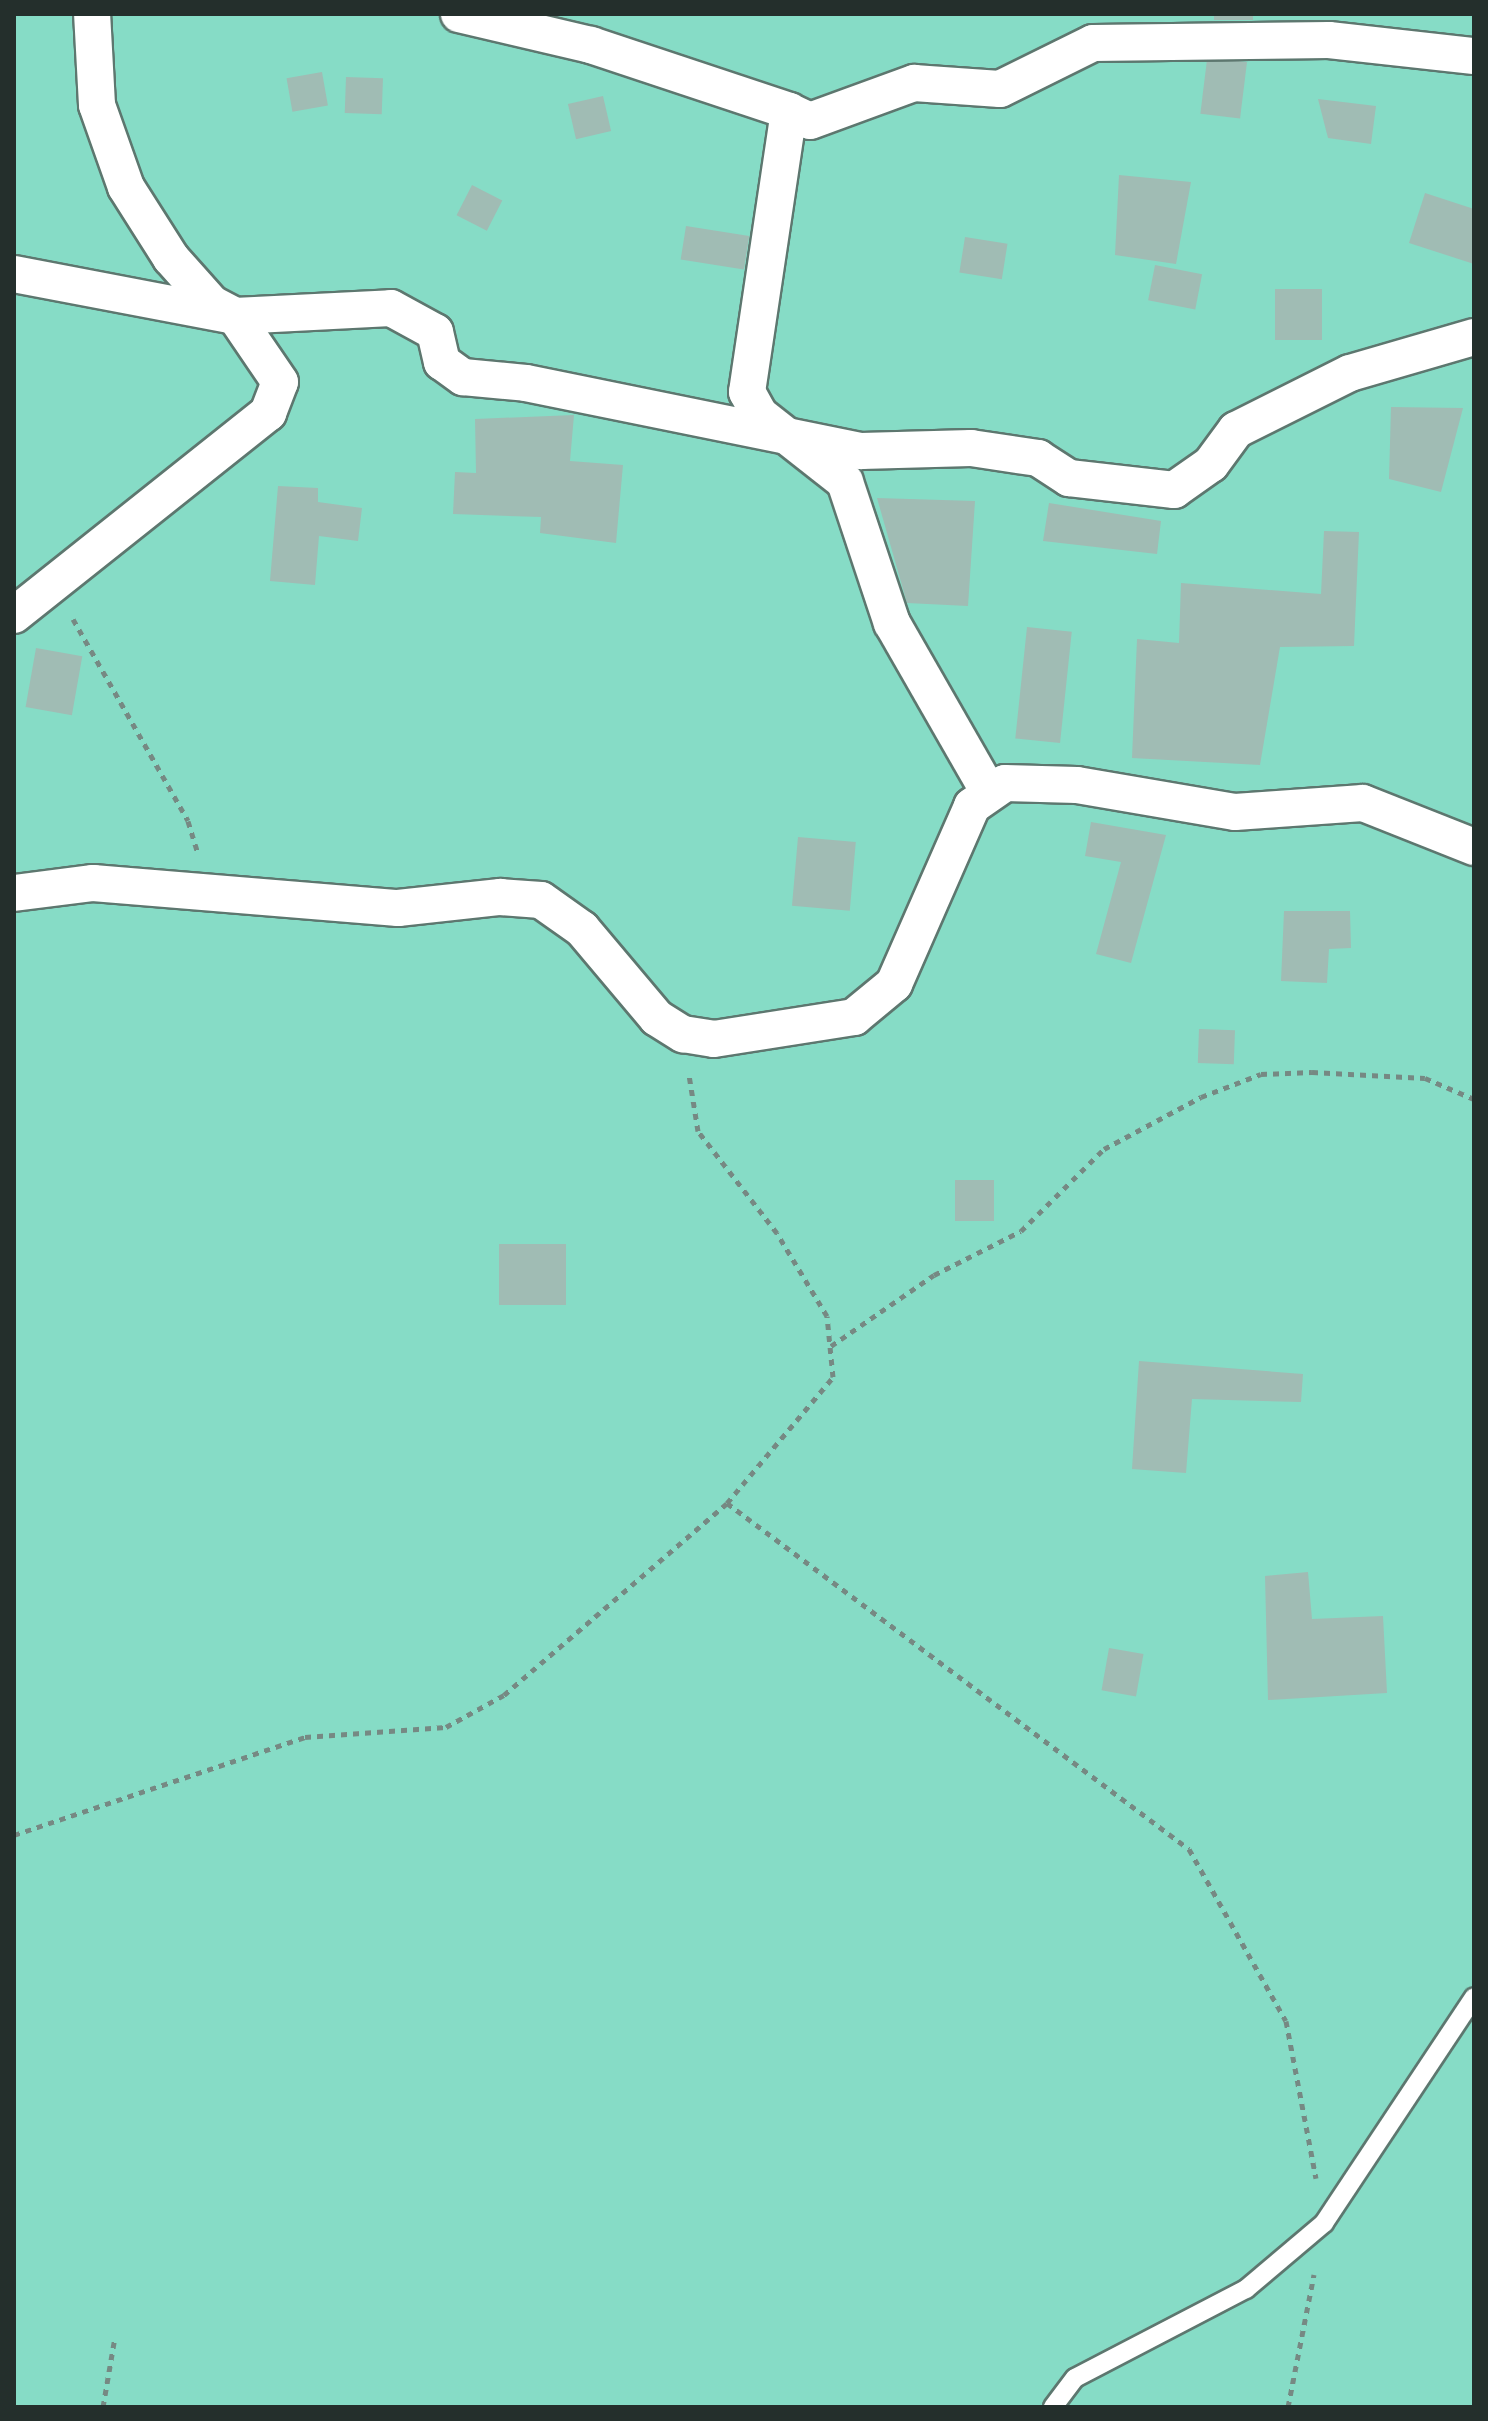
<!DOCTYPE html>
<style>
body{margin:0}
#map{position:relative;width:1488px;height:2421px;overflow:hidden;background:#cfece3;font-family:Georgia,serif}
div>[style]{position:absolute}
.green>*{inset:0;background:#86dcc6;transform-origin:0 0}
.building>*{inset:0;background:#a0bcb4;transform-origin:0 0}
.path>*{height:5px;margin-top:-2.5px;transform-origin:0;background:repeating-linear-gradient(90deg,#768983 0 6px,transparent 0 12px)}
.roads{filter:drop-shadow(2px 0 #5d776f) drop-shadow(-2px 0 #5d776f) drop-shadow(0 2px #5d776f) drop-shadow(0 -2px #5d776f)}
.lane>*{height:18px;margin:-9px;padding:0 9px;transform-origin:9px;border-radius:9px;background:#fff}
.street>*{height:36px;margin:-18px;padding:0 18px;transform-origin:18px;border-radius:18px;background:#fff}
span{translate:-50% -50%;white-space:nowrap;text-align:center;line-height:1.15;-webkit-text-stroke:8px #dcf9f1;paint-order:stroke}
.frame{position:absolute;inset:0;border:16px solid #242f2c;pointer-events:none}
</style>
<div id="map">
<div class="green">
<div style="left:14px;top:14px;width:1460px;height:2393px"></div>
</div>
<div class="building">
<div style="left:1214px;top:14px;width:39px;height:6px"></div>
<div style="left:1247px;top:62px;width:57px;height:40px;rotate:97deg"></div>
<div style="left:322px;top:72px;width:34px;height:36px;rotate:80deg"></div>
<div style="left:346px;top:77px;width:37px;height:36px;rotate:2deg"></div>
<div style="left:603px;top:96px;width:36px;height:36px;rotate:77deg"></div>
<div style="clip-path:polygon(1318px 99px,1376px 106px,1371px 144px,1328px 138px)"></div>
<div style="clip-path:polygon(1119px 175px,1191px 182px,1176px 264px,1115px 255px)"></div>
<div style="left:472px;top:185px;width:34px;height:34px;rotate:27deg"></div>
<div style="clip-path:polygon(1425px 193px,1474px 209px,1474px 264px,1409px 243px)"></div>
<div style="left:686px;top:226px;width:64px;height:34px;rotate:9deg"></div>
<div style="left:965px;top:237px;width:43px;height:36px;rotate:9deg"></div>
<div style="left:1155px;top:265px;width:48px;height:36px;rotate:11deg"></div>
<div style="left:1275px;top:289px;width:47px;height:51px"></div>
<div style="clip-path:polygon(1391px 407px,1463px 408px,1441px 492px,1389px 479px)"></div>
<div style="clip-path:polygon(574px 415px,570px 461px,623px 465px,616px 543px,540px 533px,541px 517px,453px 514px,455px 472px,476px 473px,475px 419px)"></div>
<div style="clip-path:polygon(278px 486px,318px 488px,318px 502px,362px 508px,358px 541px,319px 536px,315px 585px,270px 581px)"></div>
<div style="clip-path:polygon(877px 498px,975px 501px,968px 606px,907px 603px)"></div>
<div style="clip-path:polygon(1049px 503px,1161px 521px,1157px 554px,1043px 541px)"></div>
<div style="clip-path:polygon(1324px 531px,1359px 532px,1354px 646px,1280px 647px,1260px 765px,1132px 758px,1137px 639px,1179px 643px,1181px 583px,1321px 594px)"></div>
<div style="left:1027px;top:627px;width:45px;height:112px;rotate:6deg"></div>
<div style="left:36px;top:648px;width:47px;height:60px;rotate:10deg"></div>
<div style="clip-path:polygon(1091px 822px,1166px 835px,1131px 963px,1096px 954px,1121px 862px,1085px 856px)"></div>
<div style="left:798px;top:837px;width:58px;height:69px;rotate:5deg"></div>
<div style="clip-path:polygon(1284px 911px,1350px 911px,1351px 948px,1329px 949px,1327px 983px,1281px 981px)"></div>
<div style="left:1199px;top:1029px;width:36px;height:34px;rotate:2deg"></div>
<div style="left:955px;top:1180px;width:39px;height:41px"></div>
<div style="left:499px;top:1244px;width:67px;height:61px"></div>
<div style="clip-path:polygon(1139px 1361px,1303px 1374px,1301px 1402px,1192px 1399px,1186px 1473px,1132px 1469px)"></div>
<div style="clip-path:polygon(1308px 1572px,1312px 1619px,1383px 1616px,1387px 1693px,1268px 1700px,1265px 1576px)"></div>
<div style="left:1109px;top:1648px;width:35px;height:43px;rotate:10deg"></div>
</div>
<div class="path">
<div style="left:73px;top:619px;width:232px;rotate:60.3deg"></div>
<div style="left:188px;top:821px;width:34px;rotate:73deg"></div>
<div style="left:831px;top:1346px;width:125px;rotate:-34.6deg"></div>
<div style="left:934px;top:1275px;width:97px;rotate:-26.8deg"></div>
<div style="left:1021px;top:1231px;width:117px;rotate:-44.7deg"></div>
<div style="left:1104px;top:1149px;width:110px;rotate:-28.2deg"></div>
<div style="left:1201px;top:1097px;width:64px;rotate:-21deg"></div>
<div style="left:1261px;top:1074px;width:51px;rotate:-2.2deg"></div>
<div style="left:1312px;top:1072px;width:113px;rotate:3deg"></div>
<div style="left:1425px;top:1078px;width:53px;rotate:23.2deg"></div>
<div style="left:727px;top:1503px;width:577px;rotate:36.83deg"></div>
<div style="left:1189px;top:1849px;width:197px;rotate:60.6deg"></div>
<div style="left:1286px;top:2021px;width:160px;rotate:79.2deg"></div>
<div style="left:14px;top:1835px;width:307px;rotate:-18.6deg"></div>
<div style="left:305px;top:1737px;width:141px;rotate:-4.1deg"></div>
<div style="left:446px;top:1727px;width:66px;rotate:-28.9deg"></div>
<div style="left:504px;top:1695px;width:294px;rotate:-40.7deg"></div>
<div style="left:727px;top:1503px;width:165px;rotate:-49.9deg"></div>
<div style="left:833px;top:1377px;width:61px;rotate:-95.6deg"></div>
<div style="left:827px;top:1316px;width:97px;rotate:-121.1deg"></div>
<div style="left:777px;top:1233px;width:129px;rotate:-127.8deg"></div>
<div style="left:698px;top:1131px;width:57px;rotate:-99.1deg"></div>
<div style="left:103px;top:2407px;width:71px;rotate:-80.3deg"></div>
<div style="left:1288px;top:2407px;width:135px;rotate:-78.9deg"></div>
</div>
<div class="roads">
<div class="lane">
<div style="left:1053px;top:2407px;width:36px;rotate:-53deg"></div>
<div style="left:1075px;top:2378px;width:193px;rotate:-27.5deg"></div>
<div style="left:1246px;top:2289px;width:102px;rotate:-40.2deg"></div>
<div style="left:1324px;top:2223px;width:271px;rotate:-56.4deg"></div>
</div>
<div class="street">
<div style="left:459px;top:14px;width:136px;rotate:13.2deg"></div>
<div style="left:591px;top:45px;width:209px;rotate:18.4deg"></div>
<div style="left:789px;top:111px;width:284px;rotate:98.5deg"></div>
<div style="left:747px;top:392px;width:26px;rotate:61deg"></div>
<div style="left:760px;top:415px;width:108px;rotate:38.2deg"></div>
<div style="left:845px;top:482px;width:149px;rotate:71.6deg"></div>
<div style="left:892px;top:623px;width:191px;rotate:60.2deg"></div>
<div style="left:789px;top:111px;width:23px;rotate:25deg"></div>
<div style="left:810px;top:121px;width:111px;rotate:-20.1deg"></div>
<div style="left:914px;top:83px;width:86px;rotate:4deg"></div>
<div style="left:1000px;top:89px;width:104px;rotate:-26.3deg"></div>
<div style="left:1093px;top:43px;width:236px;rotate:-0.7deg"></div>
<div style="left:1329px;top:40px;width:146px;rotate:6.3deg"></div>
<div style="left:14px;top:274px;width:225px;rotate:10.8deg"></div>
<div style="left:235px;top:316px;width:156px;rotate:-2.9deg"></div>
<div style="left:391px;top:308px;width:50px;rotate:28.6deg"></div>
<div style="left:435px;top:332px;width:31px;rotate:77deg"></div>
<div style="left:442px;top:362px;width:26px;rotate:36deg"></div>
<div style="left:463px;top:377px;width:63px;rotate:5.4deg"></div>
<div style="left:526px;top:383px;width:342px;rotate:11.5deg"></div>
<div style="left:861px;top:451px;width:110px;rotate:-1.6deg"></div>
<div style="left:971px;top:448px;width:68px;rotate:8.5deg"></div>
<div style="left:1038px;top:458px;width:37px;rotate:33deg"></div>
<div style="left:1069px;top:478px;width:106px;rotate:6.5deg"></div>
<div style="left:1174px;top:490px;width:45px;rotate:-35.1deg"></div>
<div style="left:1211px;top:464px;width:42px;rotate:-53.7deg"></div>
<div style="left:1236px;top:430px;width:127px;rotate:-26.6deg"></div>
<div style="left:1350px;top:373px;width:129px;rotate:-16.2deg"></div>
<div style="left:14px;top:615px;width:325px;rotate:-38.5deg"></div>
<div style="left:268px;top:413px;width:33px;rotate:-69deg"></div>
<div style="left:280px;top:382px;width:80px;rotate:-124.3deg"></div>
<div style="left:235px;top:316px;width:26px;rotate:-152deg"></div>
<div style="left:212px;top:304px;width:62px;rotate:-131.7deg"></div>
<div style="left:171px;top:258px;width:84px;rotate:-122.4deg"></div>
<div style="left:126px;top:187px;width:87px;rotate:-109.5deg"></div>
<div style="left:97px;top:105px;width:91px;rotate:-93.1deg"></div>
<div style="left:14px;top:893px;width:80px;rotate:-7.2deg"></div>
<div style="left:93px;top:883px;width:306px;rotate:4.7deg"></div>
<div style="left:398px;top:908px;width:103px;rotate:-6.2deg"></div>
<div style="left:500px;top:897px;width:41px;rotate:4.2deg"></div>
<div style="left:541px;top:900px;width:50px;rotate:35.3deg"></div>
<div style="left:582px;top:929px;width:116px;rotate:49.9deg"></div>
<div style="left:657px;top:1018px;width:31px;rotate:32deg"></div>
<div style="left:683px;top:1034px;width:31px;rotate:9deg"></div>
<div style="left:714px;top:1039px;width:142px;rotate:-8.9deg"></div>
<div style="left:854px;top:1017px;width:52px;rotate:-39.5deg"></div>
<div style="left:894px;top:984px;width:194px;rotate:-66.3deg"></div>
<div style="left:972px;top:806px;width:40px;rotate:-34.9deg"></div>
<div style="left:1005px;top:783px;width:72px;rotate:1.6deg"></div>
<div style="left:1077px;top:785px;width:160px;rotate:9.7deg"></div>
<div style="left:1235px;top:812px;width:128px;rotate:-4deg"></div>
<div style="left:1363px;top:803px;width:119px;rotate:21.6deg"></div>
</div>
</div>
<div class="frame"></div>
</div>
